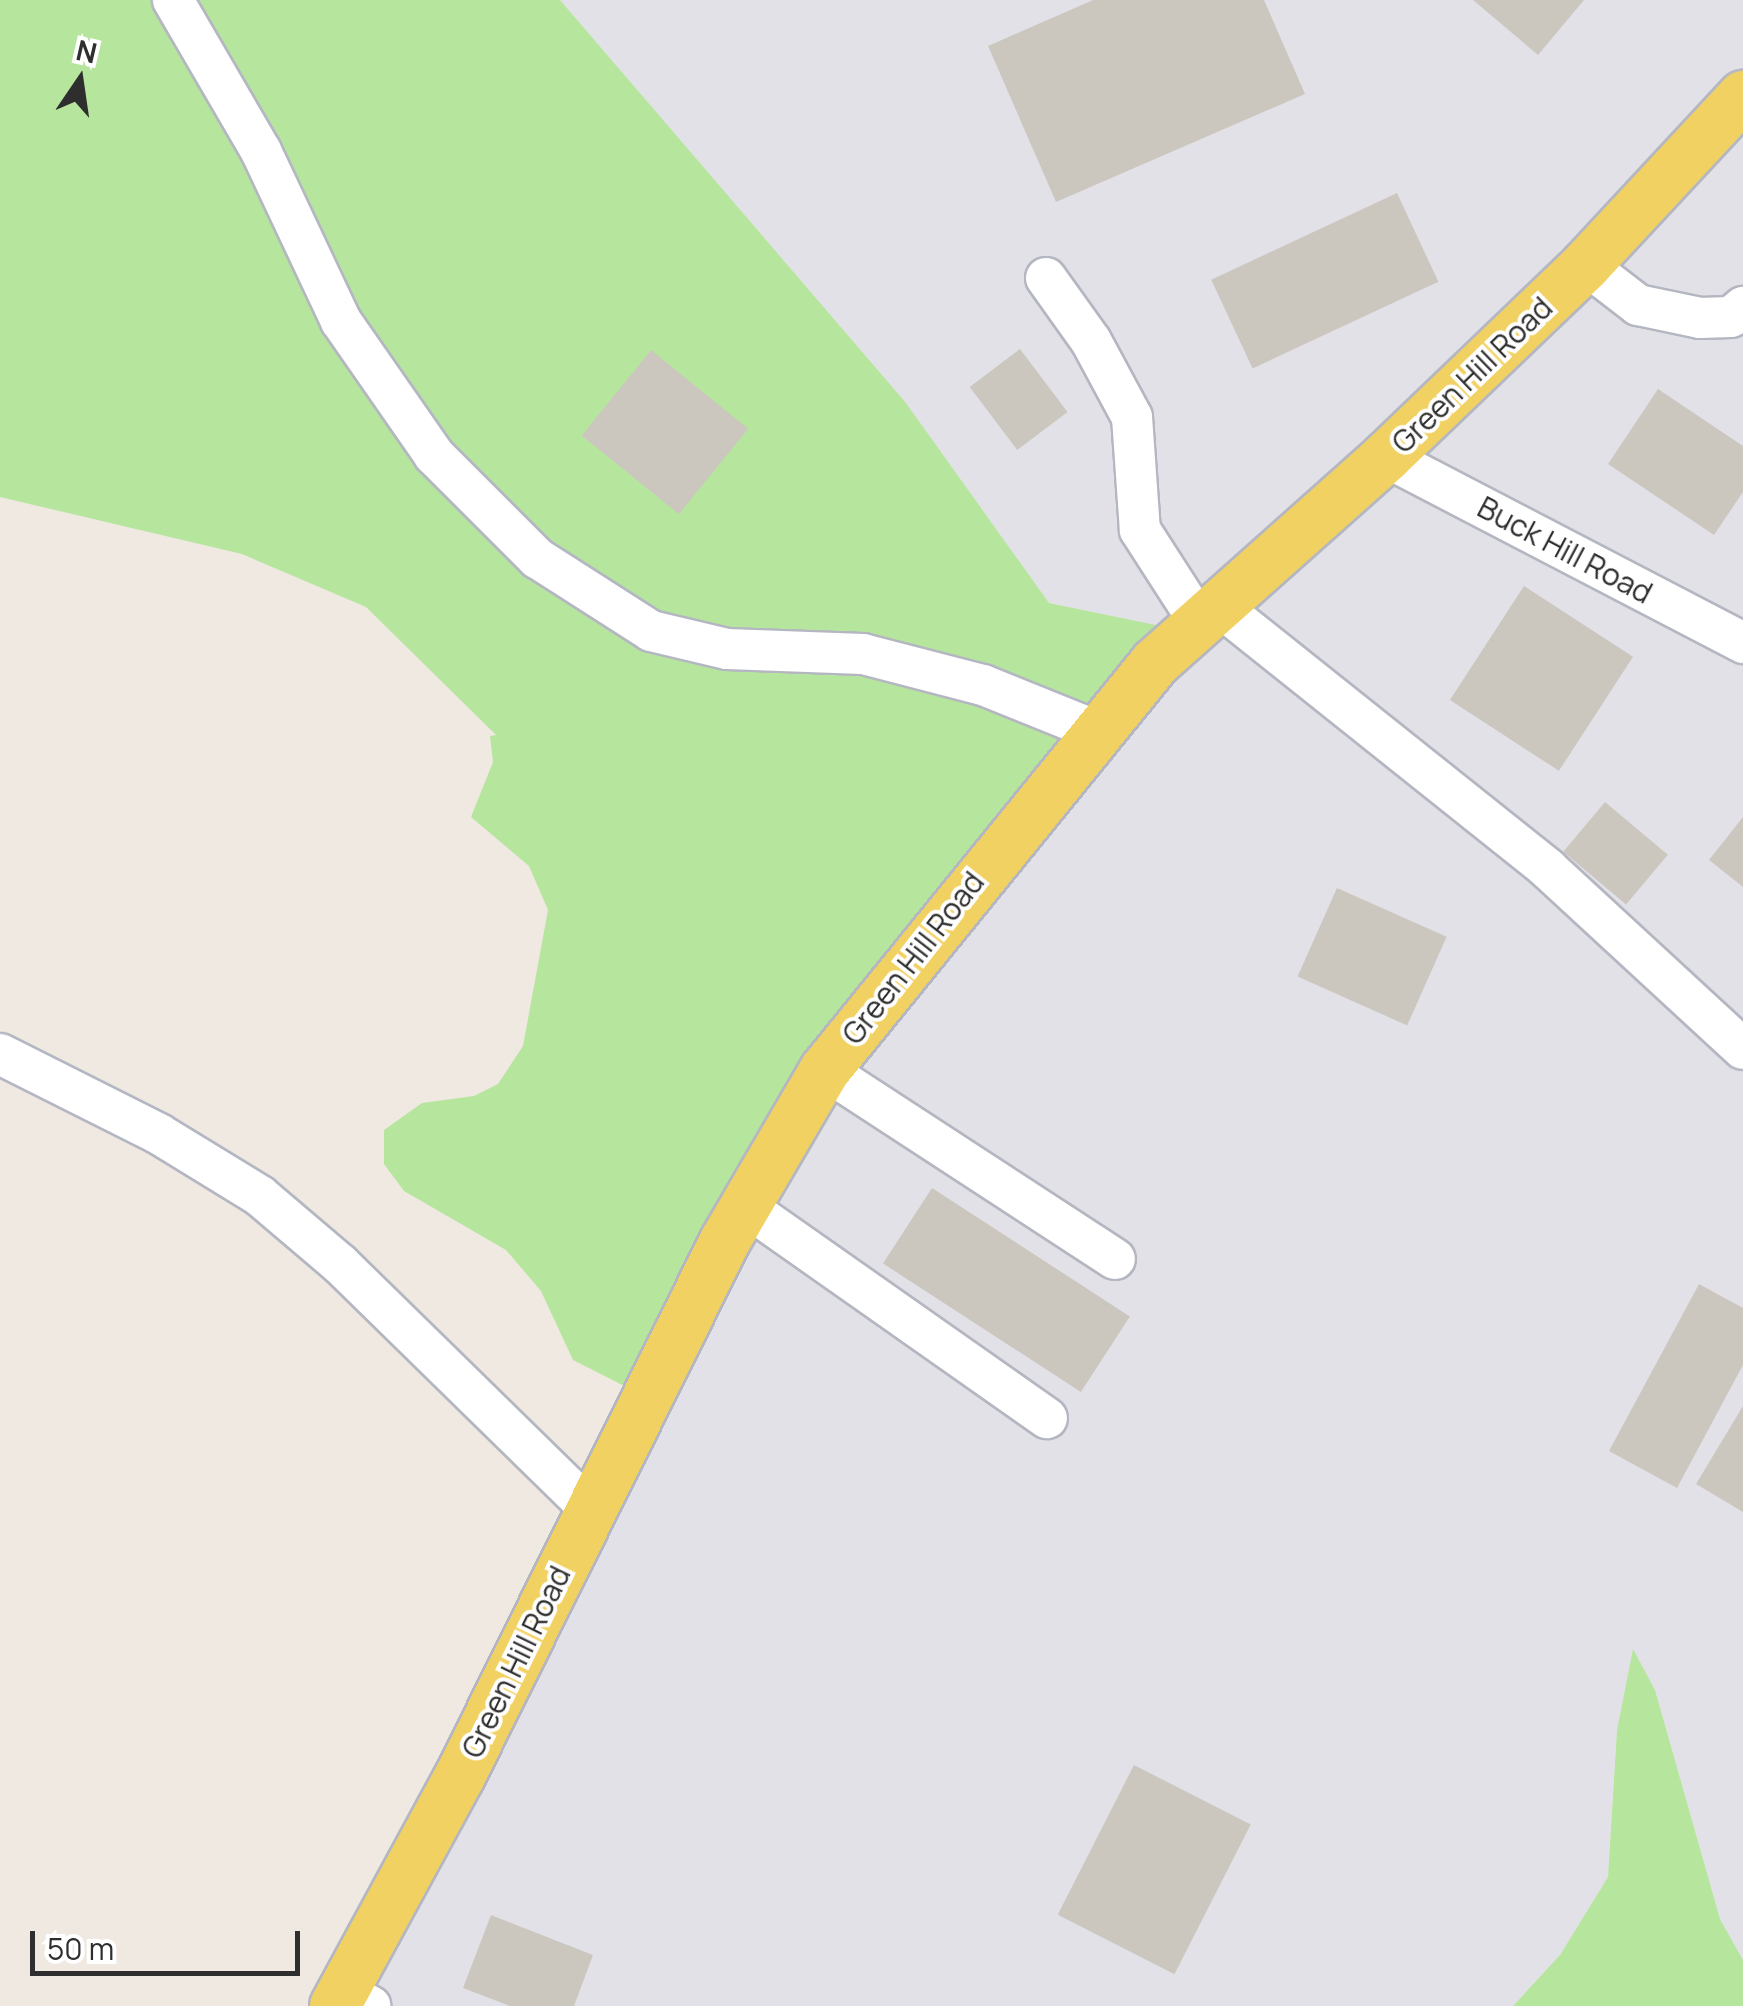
<!DOCTYPE html>
<style>
body{margin:0}
#map{position:relative;width:1743px;height:2006px;overflow:hidden;background:#efe9e1;font-family:Manrope,sans-serif}
div>[style]{position:absolute}
.industrial>*{inset:0;background:#e3e1e8}
.green>*{inset:0;background:#b6e59e}
.building>*{inset:0;background:#cbc7bf;transform-origin:0 0}
.roads{filter:drop-shadow(2px 0 #b4b7c1) drop-shadow(-2px 0 #b4b7c1) drop-shadow(0 2px #b4b7c1) drop-shadow(0 -2px #b4b7c1)}
.minor>*{height:40px;margin:-20px;padding:0 20px;transform-origin:20px;border-radius:20px;background:#fff}
.major>*{height:50px;margin:-25px;padding:0 25px;transform-origin:25px;border-radius:25px;background:#f2d163}
span{translate:-50% -50%;white-space:nowrap;text-align:center;line-height:1.15;-webkit-text-stroke:8px #fff;paint-order:stroke}
.street-label{font-size:30px;color:#2e2e2e}
.north{position:absolute;left:30px;top:30px;width:100px;height:100px;-webkit-text-stroke:8px #fff;paint-order:stroke;rotate:13deg;font-size:28px;font-weight:700;line-height:40px;text-align:center;color:#2e2e2e}
.north::after{content:'';display:block;margin:auto;width:35px;height:45px;background:#2e2e2e;clip-path:polygon(50% 0,100% 100%,50% 72%,0 100%)}
.scale{position:absolute;left:30px;top:1931px;width:270px;height:45px;box-sizing:border-box;border:5px solid #2e2e2e;border-top:0;padding-left:12px;font-size:30px;line-height:35px;white-space:nowrap;color:#2e2e2e;-webkit-text-stroke:8px #fff;paint-order:stroke}
</style>
<div id="map">
<div class="industrial">
<div style="clip-path:polygon(560px 0,1743px 0,1743px 1960px,1720px 1919px,1655px 1690px,1633px 1650px,1617px 1730px,1608px 1877px,1560px 1955px,1513px 2006px,337px 2006px,766px 1172px,1179px 630px,1049px 603px,906px 403px)"></div>
</div>
<div class="green">
<div style="clip-path:polygon(0 0,560px 0,906px 403px,1049px 603px,1180px 630px,978px 875px,646px 1397px,573px 1360px,541px 1291px,506px 1250px,404px 1191px,384px 1164px,384px 1130px,422px 1103px,474px 1096px,498px 1084px,523px 1046px,548px 910px,529px 866px,471px 817px,493px 762px,490px 736px,496px 735px,366px 607px,242px 554px,0 497px)"></div>
<div style="clip-path:polygon(1633px 1649px,1655px 1690px,1720px 1919px,1743px 1960px,1743px 2006px,1513px 2006px,1560px 1955px,1608px 1877px,1617px 1730px)"></div>
</div>
<div class="building">
<div style="clip-path:polygon(1093px 0,1264px 0,1305px 94px,1056px 202px,988px 46px)"></div>
<div style="clip-path:polygon(1473px 0,1584px 0,1538px 55px)"></div>
<div style="left:1397px;top:193px;width:98px;height:205px;rotate:65deg"></div>
<div style="left:1020px;top:349px;width:79px;height:63px;rotate:53deg"></div>
<div style="left:651px;top:350px;width:125px;height:110px;rotate:39deg"></div>
<div style="clip-path:polygon(1658px 389px,1743px 446px,1743px 492px,1714px 535px,1608px 464px)"></div>
<div style="left:1524px;top:586px;width:130px;height:136px;rotate:33deg"></div>
<div style="left:1605px;top:802px;width:82px;height:65px;rotate:40deg"></div>
<div style="clip-path:polygon(1743px 817px,1743px 887px,1709px 860px)"></div>
<div style="left:1337px;top:888px;width:120px;height:97px;rotate:24deg"></div>
<div style="left:932px;top:1188px;width:236px;height:90px;rotate:33deg"></div>
<div style="clip-path:polygon(1699px 1284px,1743px 1308px,1743px 1365px,1677px 1488px,1609px 1451px)"></div>
<div style="clip-path:polygon(1743px 1406px,1743px 1512px,1696px 1484px)"></div>
<div style="left:1134px;top:1765px;width:131px;height:168px;rotate:27deg"></div>
<div style="clip-path:polygon(491px 1915px,593px 1955px,574px 2006px,510px 2006px,463px 1988px)"></div>
</div>
<div class="roads">
<div class="minor">
<div style="left:173px;top:0;width:175px;rotate:59.8deg"></div>
<div style="left:261px;top:151px;width:188px;rotate:64.8deg"></div>
<div style="left:341px;top:321px;width:163px;rotate:55.2deg"></div>
<div style="left:434px;top:455px;width:146px;rotate:45deg"></div>
<div style="left:537px;top:558px;width:135px;rotate:32.6deg"></div>
<div style="left:651px;top:631px;width:78px;rotate:13.3deg"></div>
<div style="left:727px;top:649px;width:136px;rotate:2.1deg"></div>
<div style="left:863px;top:654px;width:124px;rotate:14.5deg"></div>
<div style="left:983px;top:685px;width:123px;rotate:22deg"></div>
<div style="left:1586px;top:265px;width:66px;rotate:37.6deg"></div>
<div style="left:1638px;top:305px;width:63px;rotate:11.8deg"></div>
<div style="left:1700px;top:318px;width:31px;rotate:-2deg"></div>
<div style="left:1731px;top:317px;width:16px;rotate:-40deg"></div>
<div style="left:1046px;top:278px;width:77px;rotate:54.5deg"></div>
<div style="left:1091px;top:341px;width:86px;rotate:61.7deg"></div>
<div style="left:1132px;top:417px;width:113px;rotate:86deg"></div>
<div style="left:1140px;top:530px;width:111px;rotate:57.2deg"></div>
<div style="left:1386px;top:457px;width:403px;rotate:27.5deg"></div>
<div style="left:1219px;top:606px;width:421px;rotate:38.6deg"></div>
<div style="left:1548px;top:869px;width:265px;rotate:42.7deg"></div>
<div style="left:0;top:1054px;width:178px;rotate:26.7deg"></div>
<div style="left:159px;top:1134px;width:119px;rotate:31.5deg"></div>
<div style="left:260px;top:1196px;width:105px;rotate:40.4deg"></div>
<div style="left:340px;top:1264px;width:351px;rotate:44.4deg"></div>
<div style="left:825px;top:1070px;width:346px;rotate:33.1deg"></div>
<div style="left:745px;top:1206px;width:369px;rotate:35.1deg"></div>
<div style="left:344px;top:1992px;width:30px;rotate:28deg"></div>
</div>
<div class="major">
<div style="left:335px;top:2006px;width:262px;rotate:-61.5deg"></div>
<div style="left:460px;top:1776px;width:597px;rotate:-63.65deg"></div>
<div style="left:725px;top:1241px;width:198px;rotate:-59.7deg"></div>
<div style="left:825px;top:1070px;width:524px;rotate:-50.96deg"></div>
<div style="left:1155px;top:663px;width:310px;rotate:-41.7deg"></div>
<div style="left:1386px;top:457px;width:277px;rotate:-43.8deg"></div>
<div style="left:1586px;top:265px;width:231px;rotate:-47.1deg"></div>
</div>
</div>
<div class="street-label">
<span style="left:1472px;top:375px;rotate:-44deg">Green Hill Road</span>
<span style="left:1565px;top:550px;rotate:28deg">Buck Hill Road</span>
<span style="left:913px;top:958px;rotate:-52deg">Green Hill Road</span>
<span style="left:516px;top:1662px;rotate:-64deg">Green Hill Road</span>
</div>
<div class="north">N</div>
<div class="scale">50 m</div>
</div>
